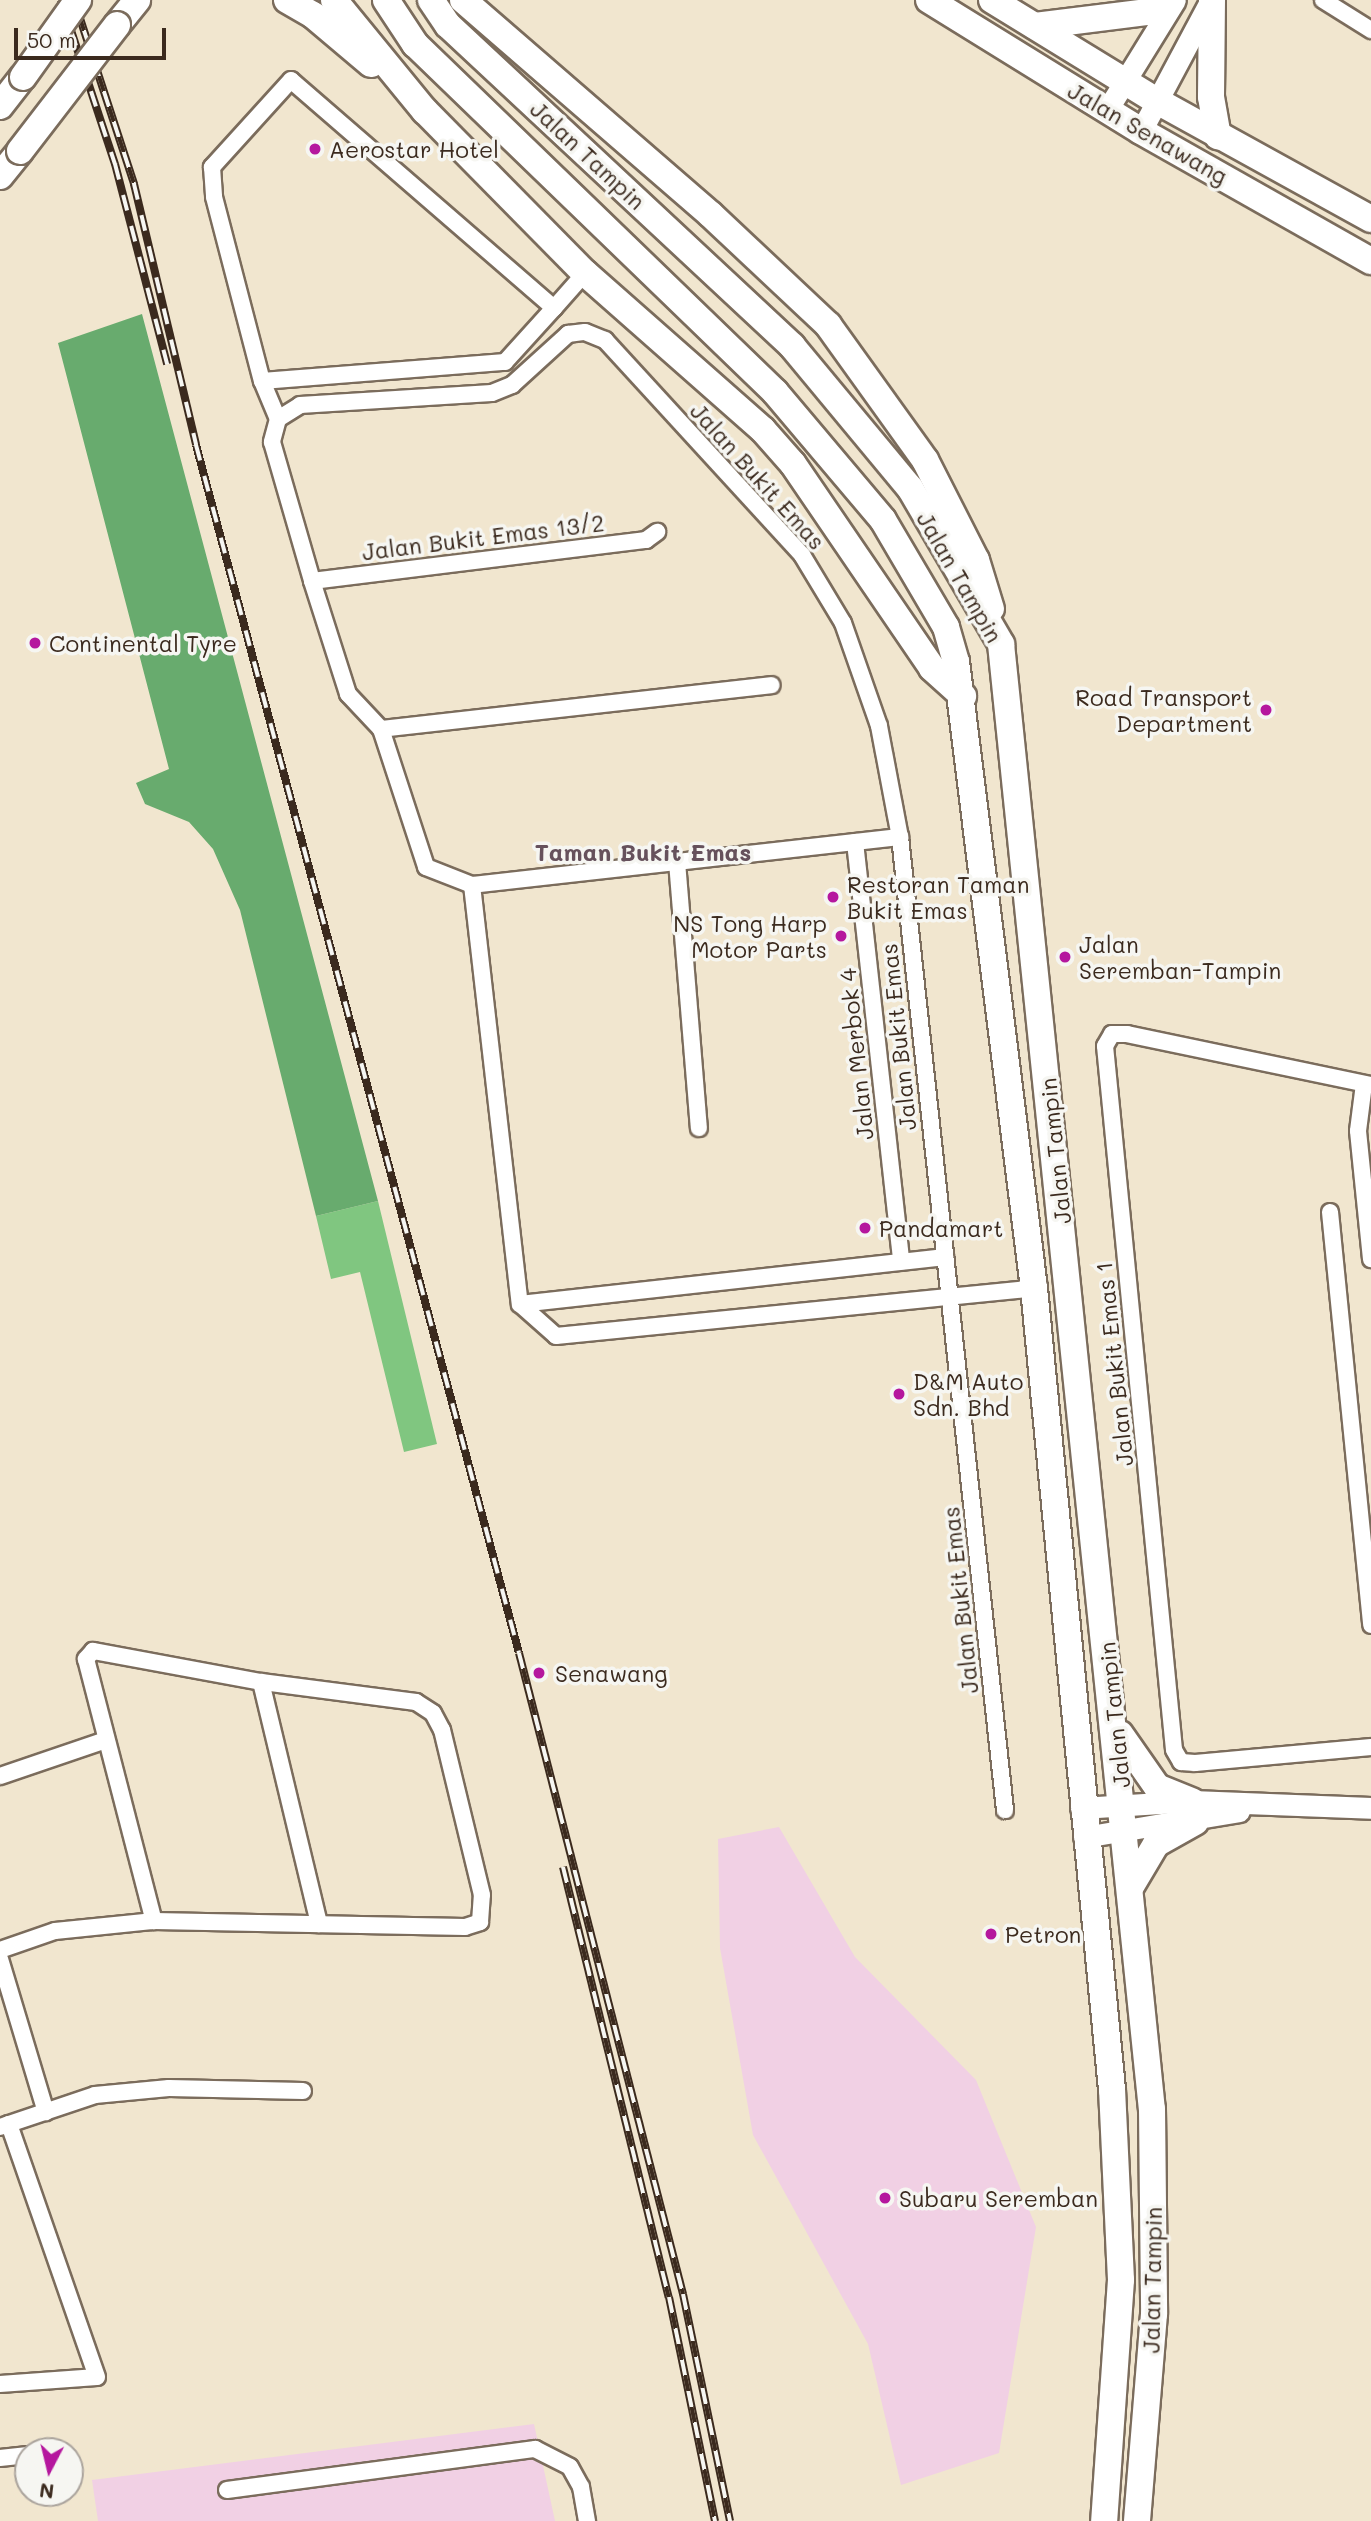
<!DOCTYPE html>
<style>
body{margin:0}
#map{position:relative;width:1371px;height:2521px;overflow:hidden;background:#f1e6cf;font-family:Mali,sans-serif}
div>[style]{position:absolute}
.built>*{inset:0;background:#f1d0e4}
.green>*{inset:0;background:#80c680}
.forest>*{inset:0;background:#68ab6e}
.roads{filter:drop-shadow(2px 0 #7b6c5c) drop-shadow(-2px 0 #7b6c5c) drop-shadow(0 2px #7b6c5c) drop-shadow(0 -2px #7b6c5c)}
.minor>*{height:16px;margin:-8px;padding:0 8px;transform-origin:8px;border-radius:8px;background:#fff}
.tertiary>*{height:21px;margin:-10.5px;padding:0 10.5px;transform-origin:10.5px;border-radius:10.5px;background:#fff}
.primary>*{height:26px;margin:-13px;padding:0 13px;transform-origin:13px;border-radius:13px;background:#fff}
.trunk>*{height:26px;margin:-13px;padding:0 13px;transform-origin:13px;border-radius:13px;background:#fff}
.rail>*{height:8px;margin-top:-4px;transform-origin:0;background:repeating-linear-gradient(90deg,#f6f6f2 0 16px,#3b2a1e 0 32px);box-sizing:border-box;border-block:2px solid #3b2a1e}
.bridges{filter:drop-shadow(2px 0 #7b6c5c) drop-shadow(-2px 0 #7b6c5c) drop-shadow(0 2px #7b6c5c) drop-shadow(0 -2px #7b6c5c)}
.primary-bridge>*{height:26px;margin:-13px;padding:0 13px;transform-origin:13px;border-radius:13px;background:#fff}
.dots>*{width:19px;height:19px;translate:-50% -50%;box-sizing:border-box;border:4px solid #f6f6f2;border-radius:50%}
span{translate:-50% -50%;white-space:nowrap;text-align:center;line-height:1.15;-webkit-text-stroke:7px #f6f6f2;paint-order:stroke}
.street-label{font-size:23px;color:#3b2a1e}
.poi-label{font-size:23px;color:#3b2a1e}
.left{translate:0 -50%;text-align:left}
.right{translate:-100% -50%;text-align:right}
.neighbourhood-label{font-size:24px;color:#66515c;font-weight:700}
.north{position:absolute;left:14px;top:2437px;width:70px;height:70px;box-sizing:border-box;background:#f6f6f2;border:2px solid #aba49d;border-radius:50%;rotate:187deg;font-size:19px;font-weight:700;line-height:28px;text-align:center;color:#3b2a1e}
.north::after{content:'';display:block;margin:auto;width:24px;height:32px;background:#b5179e;clip-path:polygon(50% 0,100% 100%,50% 72%,0 100%)}
.scale{position:absolute;left:14px;top:28px;width:152px;height:32px;box-sizing:border-box;border:4px solid #3b2a1e;border-top:0;padding-left:9px;font-size:21px;line-height:24px;white-space:nowrap;color:#3b2a1e;-webkit-text-stroke:5px #f6f6f2;paint-order:stroke}
</style>
<div id="map">
<div class="built">
<div style="clip-path:polygon(779px 1827px,855px 1957px,976px 2080px,1036px 2227px,999px 2453px,901px 2485px,868px 2344px,753px 2135px,720px 1948px,718px 1839px)"></div>
<div style="clip-path:polygon(534px 2424px,555px 2521px,98px 2521px,92px 2480px)"></div>
</div>
<div class="green">
<div style="clip-path:polygon(378px 1201px,437px 1444px,404px 1452px,360px 1272px,331px 1279px,316px 1216px)"></div>
</div>
<div class="forest">
<div style="clip-path:polygon(142px 314px,378px 1201px,316px 1216px,240px 910px,213px 849px,189px 822px,145px 804px,136px 783px,169px 769px,58px 343px)"></div>
</div>
<div class="roads">
<div class="minor">
<div style="left:1323px;top:0;width:57px;rotate:32deg"></div>
<div style="left:585px;top:273px;width:47px;rotate:131.5deg"></div>
<div style="left:554px;top:308px;width:348px;rotate:-139.1deg"></div>
<div style="left:291px;top:80px;width:118px;rotate:132.2deg"></div>
<div style="left:212px;top:167px;width:30px;rotate:86deg"></div>
<div style="left:214px;top:197px;width:190px;rotate:75.4deg"></div>
<div style="left:262px;top:381px;width:41px;rotate:67.2deg"></div>
<div style="left:278px;top:419px;width:24px;rotate:105deg"></div>
<div style="left:272px;top:442px;width:145px;rotate:73.9deg"></div>
<div style="left:312px;top:581px;width:119px;rotate:72.3deg"></div>
<div style="left:348px;top:694px;width:48px;rotate:46.7deg"></div>
<div style="left:381px;top:729px;width:145px;rotate:71.9deg"></div>
<div style="left:426px;top:867px;width:49px;rotate:21.4deg"></div>
<div style="left:472px;top:885px;width:431px;rotate:-6.4deg"></div>
<div style="left:262px;top:381px;width:244px;rotate:-4.5deg"></div>
<div style="left:505px;top:362px;width:73px;rotate:-47.8deg"></div>
<div style="left:278px;top:419px;width:26px;rotate:-32deg"></div>
<div style="left:300px;top:405px;width:192px;rotate:-3.6deg"></div>
<div style="left:492px;top:393px;width:22px;rotate:-22deg"></div>
<div style="left:512px;top:385px;width:76px;rotate:-42.3deg"></div>
<div style="left:568px;top:334px;width:17px;rotate:-7deg"></div>
<div style="left:585px;top:332px;width:22px;rotate:22deg"></div>
<div style="left:605px;top:340px;width:292px;rotate:47.5deg"></div>
<div style="left:802px;top:555px;width:79px;rotate:58.9deg"></div>
<div style="left:843px;top:623px;width:109px;rotate:70.7deg"></div>
<div style="left:879px;top:726px;width:113px;rotate:79.3deg"></div>
<div style="left:900px;top:837px;width:979px;rotate:83.84deg"></div>
<div style="left:312px;top:581px;width:337px;rotate:-7deg"></div>
<div style="left:646px;top:540px;width:14px;rotate:-36deg"></div>
<div style="left:381px;top:729px;width:393px;rotate:-6.4deg"></div>
<div style="left:855px;top:842px;width:422px;rotate:83.7deg"></div>
<div style="left:677px;top:862px;width:267px;rotate:85.3deg"></div>
<div style="left:472px;top:885px;width:422px;rotate:83.5deg"></div>
<div style="left:520px;top:1304px;width:48px;rotate:41.6deg"></div>
<div style="left:556px;top:1336px;width:480px;rotate:-5.7deg"></div>
<div style="left:1364px;top:1084px;width:47px;rotate:97.3deg"></div>
<div style="left:1358px;top:1131px;width:129px;rotate:84.2deg"></div>
<div style="left:1371px;top:1085px;width:249px;rotate:-168.2deg"></div>
<div style="left:1127px;top:1034px;width:15px;rotate:180deg"></div>
<div style="left:1112px;top:1034px;width:14px;rotate:120deg"></div>
<div style="left:1105px;top:1046px;width:707px;rotate:84.4deg"></div>
<div style="left:1174px;top:1750px;width:14px;rotate:60deg"></div>
<div style="left:1181px;top:1762px;width:14px;rotate:4deg"></div>
<div style="left:1195px;top:1763px;width:177px;rotate:-5.2deg"></div>
<div style="left:1330px;top:1212px;width:415px;rotate:84.3deg"></div>
<div style="left:520px;top:1304px;width:428px;rotate:-6.3deg"></div>
<div style="left:261px;top:1682px;width:249px;rotate:76.5deg"></div>
<div style="left:0;top:1776px;width:112px;rotate:-18.8deg"></div>
<div style="left:0;top:1950px;width:58px;rotate:-19.1deg"></div>
<div style="left:55px;top:1931px;width:100px;rotate:-5.8deg"></div>
<div style="left:154px;top:1921px;width:311px;rotate:1.1deg"></div>
<div style="left:465px;top:1927px;width:16px;rotate:-18deg"></div>
<div style="left:480px;top:1922px;width:27px;rotate:-86deg"></div>
<div style="left:482px;top:1895px;width:170px;rotate:-103.6deg"></div>
<div style="left:442px;top:1730px;width:19px;rotate:-118deg"></div>
<div style="left:433px;top:1713px;width:20px;rotate:-147deg"></div>
<div style="left:416px;top:1702px;width:156px;rotate:-172.6deg"></div>
<div style="left:261px;top:1682px;width:171px;rotate:-169.5deg"></div>
<div style="left:93px;top:1651px;width:11px;rotate:131deg"></div>
<div style="left:86px;top:1659px;width:271px;rotate:75.5deg"></div>
<div style="left:0;top:1959px;width:160px;rotate:73.3deg"></div>
<div style="left:0;top:2127px;width:100px;rotate:-18.6deg"></div>
<div style="left:95px;top:2095px;width:74px;rotate:-5.4deg"></div>
<div style="left:169px;top:2088px;width:134px;rotate:1.3deg"></div>
<div style="left:0;top:2384px;width:97px;rotate:-4.1deg"></div>
<div style="left:97px;top:2377px;width:268px;rotate:-109.2deg"></div>
<div style="left:0;top:2458px;width:28px;rotate:-6deg"></div>
<div style="left:227px;top:2490px;width:311px;rotate:-7.6deg"></div>
<div style="left:535px;top:2449px;width:39px;rotate:27deg"></div>
<div style="left:570px;top:2467px;width:23px;rotate:61deg"></div>
<div style="left:581px;top:2487px;width:35px;rotate:80deg"></div>
</div>
<div class="tertiary">
<div style="left:1107px;top:110px;width:129px;rotate:-58.3deg"></div>
<div style="left:1141px;top:131px;width:149px;rotate:-61.9deg"></div>
<div style="left:1081px;top:1808px;width:111px;rotate:-3.6deg"></div>
<div style="left:1192px;top:1801px;width:179px;rotate:2.2deg"></div>
<div style="left:1084px;top:1837px;width:157px;rotate:-9.5deg"></div>
</div>
<div class="primary">
<div style="left:929px;top:0;width:249px;rotate:31.7deg"></div>
<div style="left:1141px;top:131px;width:264px;rotate:29.5deg"></div>
<div style="left:992px;top:0;width:193px;rotate:31.5deg"></div>
<div style="left:1157px;top:101px;width:244px;rotate:28.9deg"></div>
<div style="left:1212px;top:0;width:97px;rotate:90.6deg"></div>
<div style="left:1211px;top:97px;width:40px;rotate:80deg"></div>
<div style="left:117px;top:25px;width:32px;rotate:-51deg"></div>
<div style="left:1035px;top:26px;width:114px;rotate:-7.1deg"></div>
<div style="left:1148px;top:12px;width:22px;rotate:-34deg"></div>
<div style="left:0;top:106px;width:37px;rotate:-52deg"></div>
<div style="left:0;top:176px;width:32px;rotate:-51deg"></div>
</div>
<div class="trunk">
<div style="left:287px;top:0;width:30px;rotate:30deg"></div>
<div style="left:313px;top:15px;width:76px;rotate:40.2deg"></div>
<div style="left:334px;top:0;width:144px;rotate:50.7deg"></div>
<div style="left:425px;top:111px;width:228px;rotate:45.4deg"></div>
<div style="left:585px;top:273px;width:237px;rotate:41.4deg"></div>
<div style="left:763px;top:430px;width:45px;rotate:48.6deg"></div>
<div style="left:793px;top:464px;width:247px;rotate:55.7deg"></div>
<div style="left:932px;top:668px;width:42px;rotate:42.1deg"></div>
<div style="left:386px;top:0;width:53px;rotate:56.6deg"></div>
<div style="left:415px;top:44px;width:501px;rotate:44.03deg"></div>
<div style="left:775px;top:392px;width:167px;rotate:49.8deg"></div>
<div style="left:883px;top:520px;width:124px;rotate:59.5deg"></div>
<div style="left:946px;top:627px;width:36px;rotate:74deg"></div>
<div style="left:956px;top:662px;width:631px;rotate:82.9deg"></div>
<div style="left:1034px;top:1288px;width:805px;rotate:84.44deg"></div>
<div style="left:1112px;top:2089px;width:191px;rotate:87.3deg"></div>
<div style="left:1121px;top:2280px;width:242px;rotate:94deg"></div>
<div style="left:431px;top:0;width:30px;rotate:56deg"></div>
<div style="left:448px;top:25px;width:471px;rotate:43deg"></div>
<div style="left:792px;top:346px;width:185px;rotate:50.3deg"></div>
<div style="left:910px;top:488px;width:181px;rotate:59.7deg"></div>
<div style="left:1001px;top:644px;width:1473px;rotate:84.12deg"></div>
<div style="left:1152px;top:2109px;width:205px;rotate:89.4deg"></div>
<div style="left:1154px;top:2314px;width:208px;rotate:94.7deg"></div>
<div style="left:463px;top:0;width:328px;rotate:40.9deg"></div>
<div style="left:711px;top:215px;width:161px;rotate:43.2deg"></div>
<div style="left:828px;top:325px;width:166px;rotate:54.3deg"></div>
<div style="left:925px;top:460px;width:112px;rotate:63deg"></div>
<div style="left:976px;top:560px;width:51px;rotate:73deg"></div>
<div style="left:1120px;top:1734px;width:65px;rotate:55.1deg"></div>
<div style="left:1157px;top:1787px;width:38px;rotate:22deg"></div>
<div style="left:1131px;top:1886px;width:49px;rotate:-59.2deg"></div>
<div style="left:1156px;top:1844px;width:45px;rotate:-29.4deg"></div>
</div>
</div>
<div class="rail">
<div style="left:61px;top:0;width:173px;rotate:71.8deg"></div>
<div style="left:115px;top:164px;width:207px;rotate:75.4deg"></div>
<div style="left:74px;top:0;width:194px;rotate:71.9deg"></div>
<div style="left:134px;top:184px;width:268px;rotate:76.6deg"></div>
<div style="left:196px;top:445px;width:1250px;rotate:75.03deg"></div>
<div style="left:519px;top:1653px;width:662px;rotate:75.65deg"></div>
<div style="left:683px;top:2294px;width:232px;rotate:78.3deg"></div>
<div style="left:563px;top:1867px;width:443px;rotate:76.2deg"></div>
<div style="left:669px;top:2297px;width:229px;rotate:78.4deg"></div>
</div>
<div class="bridges">
<div class="primary-bridge">
<div style="left:23px;top:77px;width:95px;rotate:-54.5deg"></div>
<div style="left:20px;top:151px;width:159px;rotate:-52.4deg"></div>
</div>
</div>
<div class="dots">
<div style="left:315px;top:149px;background:#b5179e"></div>
<div style="left:35px;top:643px;background:#b5179e"></div>
<div style="left:1266px;top:710px;background:#b5179e"></div>
<div style="left:833px;top:897px;background:#b5179e"></div>
<div style="left:841px;top:936px;background:#b5179e"></div>
<div style="left:1065px;top:957px;background:#b5179e"></div>
<div style="left:865px;top:1228px;background:#b5179e"></div>
<div style="left:899px;top:1394px;background:#b5179e"></div>
<div style="left:539px;top:1673px;background:#b5179e"></div>
<div style="left:991px;top:1934px;background:#b5179e"></div>
<div style="left:885px;top:2198px;background:#b5179e"></div>
</div>
<div class="street-label">
<span style="left:1148px;top:133px;rotate:30deg">Jalan Senawang</span>
<span style="left:588px;top:155px;rotate:43deg">Jalan Tampin</span>
<span style="left:758px;top:476px;rotate:48deg">Jalan Bukit Emas</span>
<span style="left:483px;top:537px;rotate:-7deg">Jalan Bukit Emas 13/2</span>
<span style="left:960px;top:577px;rotate:60deg">Jalan Tampin</span>
<span style="left:898px;top:1037px;rotate:-96deg">Jalan Bukit Emas</span>
<span style="left:856px;top:1054px;rotate:-96deg">Jalan Merbok 4</span>
<span style="left:1055px;top:1151px;rotate:-96deg">Jalan Tampin</span>
<span style="left:1114px;top:1364px;rotate:-96deg">Jalan Bukit Emas 1</span>
<span style="left:960px;top:1600px;rotate:-96deg">Jalan Bukit Emas</span>
<span style="left:1114px;top:1715px;rotate:-96deg">Jalan Tampin</span>
<span style="left:1152px;top:2280px;rotate:-89deg">Jalan Tampin</span>
</div>
<div class="poi-label">
<span class="left" style="left:329px;top:149px">Aerostar Hotel</span>
<span class="left" style="left:49px;top:643px">Continental Tyre</span>
<span class="right" style="left:1252px;top:710px">Road Transport<br>Department</span>
<span class="left" style="left:847px;top:897px">Restoran Taman<br>Bukit Emas</span>
<span class="right" style="left:827px;top:936px">NS Tong Harp<br>Motor Parts</span>
<span class="left" style="left:1079px;top:957px">Jalan<br>Seremban-Tampin</span>
<span class="left" style="left:879px;top:1228px">Pandamart</span>
<span class="left" style="left:913px;top:1394px">D&amp;M Auto<br>Sdn. Bhd</span>
<span class="left" style="left:555px;top:1673px">Senawang</span>
<span class="left" style="left:1005px;top:1934px">Petron</span>
<span class="left" style="left:899px;top:2198px">Subaru Seremban</span>
</div>
<div class="neighbourhood-label">
<span style="left:643px;top:852px">Taman Bukit Emas</span>
</div>
<div class="north">N</div>
<div class="scale">50 m</div>
</div>
